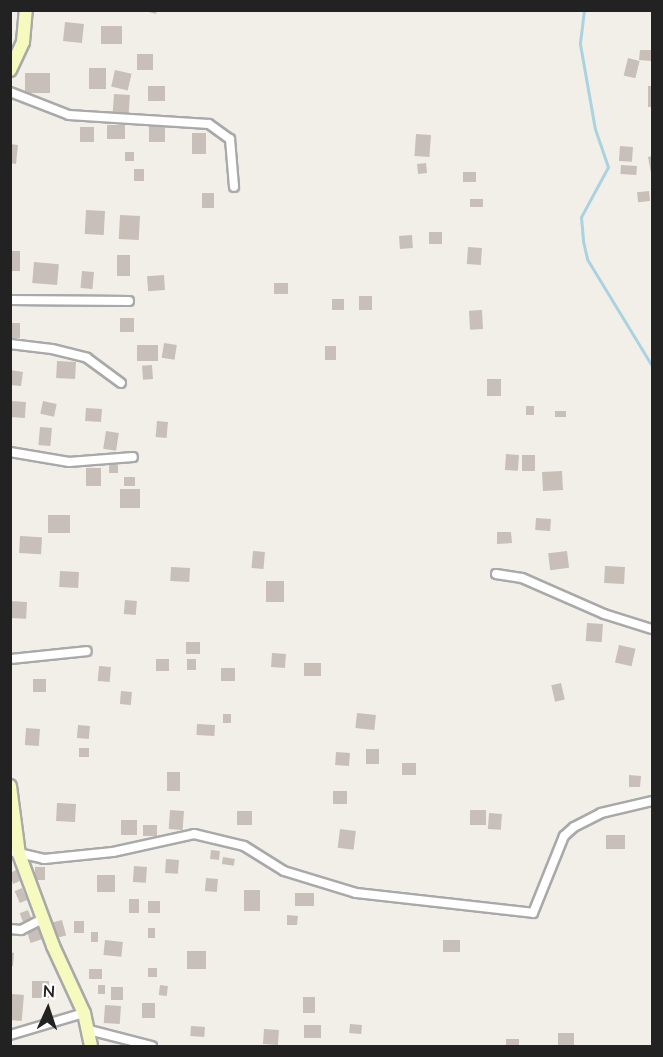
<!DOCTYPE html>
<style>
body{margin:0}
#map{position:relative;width:663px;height:1057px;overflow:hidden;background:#f2efe9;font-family:Lato,sans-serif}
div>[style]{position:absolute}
.stream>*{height:3px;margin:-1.5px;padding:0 1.5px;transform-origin:1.5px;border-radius:1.5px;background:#aad3df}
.building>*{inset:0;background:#c7bfb8;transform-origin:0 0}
.roads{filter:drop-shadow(2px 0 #a9a9a9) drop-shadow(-2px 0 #a9a9a9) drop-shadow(0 2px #a9a9a9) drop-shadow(0 -2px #a9a9a9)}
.street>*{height:8px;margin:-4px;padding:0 4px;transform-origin:4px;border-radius:4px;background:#fff}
.secondary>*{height:12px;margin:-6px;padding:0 6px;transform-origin:6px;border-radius:6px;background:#f7fabf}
span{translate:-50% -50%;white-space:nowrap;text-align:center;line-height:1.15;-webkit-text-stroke:6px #fff;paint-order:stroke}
.frame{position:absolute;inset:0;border:12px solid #222;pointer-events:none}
.north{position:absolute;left:18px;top:979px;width:60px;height:60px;-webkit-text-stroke:4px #fff;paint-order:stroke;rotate:3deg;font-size:16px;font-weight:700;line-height:24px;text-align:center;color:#222}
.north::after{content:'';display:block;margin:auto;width:21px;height:27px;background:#222;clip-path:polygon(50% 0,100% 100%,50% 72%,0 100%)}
</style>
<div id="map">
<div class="stream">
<div style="left:584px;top:10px;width:34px;rotate:97deg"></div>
<div style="left:580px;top:44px;width:86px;rotate:80deg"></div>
<div style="left:595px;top:129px;width:40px;rotate:71.1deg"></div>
<div style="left:608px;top:167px;width:57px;rotate:118.4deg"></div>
<div style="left:581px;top:217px;width:24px;rotate:85deg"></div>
<div style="left:583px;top:241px;width:18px;rotate:77deg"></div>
<div style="left:587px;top:259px;width:125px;rotate:58.7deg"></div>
</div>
<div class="building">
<div style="clip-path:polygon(141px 10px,157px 10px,156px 14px)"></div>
<div style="left:65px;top:22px;width:19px;height:19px;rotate:6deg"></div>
<div style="left:101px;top:26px;width:21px;height:18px"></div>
<div style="clip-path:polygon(640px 50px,652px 50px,652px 61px,639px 60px)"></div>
<div style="left:137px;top:54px;width:16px;height:16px"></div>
<div style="left:628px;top:58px;width:12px;height:18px;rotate:14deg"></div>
<div style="left:89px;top:68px;width:17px;height:21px"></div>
<div style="left:115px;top:70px;width:17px;height:17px;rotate:13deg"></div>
<div style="left:25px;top:73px;width:25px;height:20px"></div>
<div style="left:148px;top:86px;width:17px;height:15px"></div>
<div style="left:648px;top:86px;width:4px;height:21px"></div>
<div style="left:114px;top:94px;width:16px;height:19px;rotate:4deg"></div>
<div style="left:107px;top:125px;width:18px;height:14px"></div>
<div style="left:149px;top:125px;width:16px;height:17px"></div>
<div style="left:80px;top:127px;width:14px;height:15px"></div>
<div style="left:192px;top:133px;width:14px;height:21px"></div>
<div style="left:416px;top:134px;width:15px;height:22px;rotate:4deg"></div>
<div style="clip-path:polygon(10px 144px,18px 145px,16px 164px,10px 163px)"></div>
<div style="left:620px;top:146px;width:13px;height:15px;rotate:4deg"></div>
<div style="left:125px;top:152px;width:9px;height:9px"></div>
<div style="clip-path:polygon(652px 156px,652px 173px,651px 173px,648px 157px)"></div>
<div style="left:426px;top:163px;width:10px;height:9px;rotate:84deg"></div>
<div style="left:621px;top:165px;width:16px;height:9px;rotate:4deg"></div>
<div style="left:134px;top:169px;width:10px;height:12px"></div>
<div style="left:463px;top:172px;width:13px;height:10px"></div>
<div style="left:649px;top:191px;width:10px;height:12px;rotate:84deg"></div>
<div style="left:202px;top:193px;width:12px;height:15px"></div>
<div style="left:470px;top:199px;width:13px;height:8px"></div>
<div style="left:86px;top:210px;width:19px;height:24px;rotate:3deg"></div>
<div style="left:120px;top:215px;width:20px;height:24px;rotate:3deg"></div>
<div style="left:429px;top:232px;width:13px;height:12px"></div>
<div style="left:412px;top:235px;width:13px;height:13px;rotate:86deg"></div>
<div style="left:468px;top:247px;width:14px;height:17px;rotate:4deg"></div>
<div style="left:10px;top:251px;width:10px;height:20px"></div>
<div style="left:117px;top:255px;width:13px;height:21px"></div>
<div style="left:34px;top:262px;width:25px;height:21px;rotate:5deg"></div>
<div style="left:82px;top:271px;width:12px;height:17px;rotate:5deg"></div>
<div style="left:164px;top:275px;width:15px;height:17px;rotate:86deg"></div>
<div style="left:274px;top:283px;width:14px;height:11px"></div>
<div style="left:359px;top:296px;width:13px;height:14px"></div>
<div style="left:332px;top:299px;width:12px;height:11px"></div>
<div style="left:482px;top:310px;width:19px;height:13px;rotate:87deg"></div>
<div style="left:120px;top:318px;width:14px;height:14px"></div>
<div style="left:10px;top:323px;width:10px;height:15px"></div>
<div style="left:164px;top:343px;width:13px;height:15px;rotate:9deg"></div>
<div style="left:137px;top:345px;width:21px;height:16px"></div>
<div style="left:325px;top:346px;width:11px;height:14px"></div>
<div style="left:57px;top:361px;width:19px;height:17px;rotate:3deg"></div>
<div style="left:152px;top:365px;width:14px;height:10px;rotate:86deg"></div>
<div style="clip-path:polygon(10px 370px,23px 372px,21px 386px,10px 385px)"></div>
<div style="left:487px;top:379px;width:14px;height:17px"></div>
<div style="left:11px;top:401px;width:15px;height:16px;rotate:4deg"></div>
<div style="left:43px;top:401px;width:14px;height:13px;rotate:12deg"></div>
<div style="left:534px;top:406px;width:9px;height:8px;rotate:90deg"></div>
<div style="left:86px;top:408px;width:16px;height:13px;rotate:4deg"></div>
<div style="left:555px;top:411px;width:11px;height:6px"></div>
<div style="left:157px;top:421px;width:11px;height:16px;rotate:5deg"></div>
<div style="left:40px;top:427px;width:12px;height:18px;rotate:5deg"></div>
<div style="left:106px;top:431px;width:13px;height:18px;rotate:9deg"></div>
<div style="left:506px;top:454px;width:13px;height:16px;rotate:4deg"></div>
<div style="left:522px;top:455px;width:13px;height:16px"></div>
<div style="left:109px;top:465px;width:9px;height:8px"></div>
<div style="left:86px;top:468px;width:15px;height:18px"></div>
<div style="left:562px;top:471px;width:19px;height:20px;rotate:87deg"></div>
<div style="left:124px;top:477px;width:11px;height:9px"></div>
<div style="left:120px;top:489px;width:20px;height:19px"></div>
<div style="left:48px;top:515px;width:22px;height:18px"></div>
<div style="left:536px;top:518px;width:15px;height:12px;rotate:4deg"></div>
<div style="clip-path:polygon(497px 532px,511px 532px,512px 543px,497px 544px)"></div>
<div style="left:20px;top:536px;width:22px;height:17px;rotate:3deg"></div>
<div style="left:253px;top:551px;width:12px;height:17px;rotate:5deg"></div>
<div style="left:567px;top:551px;width:17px;height:19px;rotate:83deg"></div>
<div style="left:605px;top:566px;width:20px;height:17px;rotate:3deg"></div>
<div style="left:171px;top:567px;width:19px;height:14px;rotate:3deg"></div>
<div style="left:60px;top:571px;width:19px;height:16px;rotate:3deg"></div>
<div style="left:266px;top:581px;width:18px;height:21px"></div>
<div style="left:125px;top:600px;width:12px;height:14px;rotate:5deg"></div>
<div style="left:10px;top:601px;width:17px;height:17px;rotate:3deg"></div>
<div style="left:587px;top:623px;width:16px;height:18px;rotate:4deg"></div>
<div style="left:186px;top:642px;width:14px;height:12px"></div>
<div style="left:619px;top:645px;width:17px;height:18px;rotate:13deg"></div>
<div style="left:272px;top:653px;width:14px;height:14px;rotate:4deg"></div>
<div style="left:156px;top:659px;width:13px;height:12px"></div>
<div style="left:187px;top:659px;width:9px;height:11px"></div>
<div style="left:304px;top:663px;width:17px;height:13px"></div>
<div style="left:99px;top:666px;width:12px;height:15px;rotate:5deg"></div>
<div style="left:221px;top:668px;width:14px;height:13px"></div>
<div style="left:33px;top:679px;width:13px;height:13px"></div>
<div style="left:561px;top:683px;width:17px;height:10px;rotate:77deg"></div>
<div style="left:121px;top:691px;width:11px;height:13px;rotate:5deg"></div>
<div style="left:357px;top:713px;width:19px;height:15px;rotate:6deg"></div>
<div style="left:223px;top:714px;width:8px;height:9px"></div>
<div style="left:197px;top:724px;width:18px;height:11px;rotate:3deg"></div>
<div style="left:78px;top:725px;width:12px;height:13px;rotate:5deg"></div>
<div style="left:26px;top:728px;width:14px;height:17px;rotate:4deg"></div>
<div style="left:79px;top:748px;width:10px;height:9px"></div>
<div style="left:366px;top:749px;width:13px;height:15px"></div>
<div style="left:336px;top:752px;width:14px;height:13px;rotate:4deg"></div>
<div style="left:402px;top:763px;width:14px;height:12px"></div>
<div style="left:180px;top:772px;width:19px;height:13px;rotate:90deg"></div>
<div style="clip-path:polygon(629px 775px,641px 776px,640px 787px,629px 787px)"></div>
<div style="left:333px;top:791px;width:14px;height:13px"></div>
<div style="left:57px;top:803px;width:19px;height:18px;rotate:3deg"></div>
<div style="left:170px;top:810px;width:14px;height:19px;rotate:4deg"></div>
<div style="left:470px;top:810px;width:16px;height:15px"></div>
<div style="left:237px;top:811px;width:15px;height:14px"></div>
<div style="left:489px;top:813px;width:13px;height:16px;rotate:4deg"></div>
<div style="left:121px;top:820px;width:16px;height:15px"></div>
<div style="left:143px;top:825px;width:14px;height:11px"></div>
<div style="left:340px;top:829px;width:16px;height:19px;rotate:7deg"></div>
<div style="left:606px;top:835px;width:19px;height:14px"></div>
<div style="left:211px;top:850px;width:9px;height:9px;rotate:6deg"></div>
<div style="left:223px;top:857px;width:12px;height:7px;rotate:9deg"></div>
<div style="left:166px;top:859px;width:13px;height:14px;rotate:4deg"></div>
<div style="left:134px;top:866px;width:13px;height:16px;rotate:4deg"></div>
<div style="left:35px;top:867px;width:10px;height:13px"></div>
<div style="clip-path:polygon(16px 870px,20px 881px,13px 884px,10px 873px)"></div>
<div style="left:97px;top:875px;width:18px;height:17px"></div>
<div style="left:206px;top:878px;width:12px;height:13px;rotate:5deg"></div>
<div style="left:22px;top:888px;width:13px;height:8px;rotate:67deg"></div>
<div style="left:244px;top:890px;width:16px;height:21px"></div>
<div style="left:295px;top:893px;width:19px;height:13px"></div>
<div style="left:129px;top:899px;width:10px;height:14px"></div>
<div style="left:148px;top:901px;width:12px;height:12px"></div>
<div style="left:28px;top:910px;width:11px;height:9px;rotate:68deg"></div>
<div style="clip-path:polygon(287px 915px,298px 916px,297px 925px,287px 925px)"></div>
<div style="left:62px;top:920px;width:16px;height:11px;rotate:75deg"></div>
<div style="left:74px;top:921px;width:10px;height:12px"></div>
<div style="left:38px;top:927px;width:13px;height:12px;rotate:72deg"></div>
<div style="left:148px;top:928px;width:7px;height:10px"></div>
<div style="left:91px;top:932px;width:7px;height:10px"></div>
<div style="left:105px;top:940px;width:18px;height:15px;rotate:6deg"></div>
<div style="left:443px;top:940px;width:17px;height:12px"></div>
<div style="left:187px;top:951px;width:19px;height:18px"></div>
<div style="clip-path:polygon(10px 952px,14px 953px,13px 966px,10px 966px)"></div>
<div style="left:148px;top:968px;width:9px;height:9px"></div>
<div style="left:89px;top:969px;width:13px;height:10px"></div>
<div style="left:32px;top:981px;width:17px;height:17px"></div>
<div style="left:98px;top:985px;width:7px;height:9px"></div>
<div style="left:160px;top:985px;width:8px;height:10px;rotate:7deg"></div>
<div style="left:111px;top:987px;width:12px;height:13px"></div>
<div style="left:12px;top:994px;width:12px;height:26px;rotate:5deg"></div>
<div style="left:303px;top:997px;width:12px;height:16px"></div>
<div style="left:142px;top:1003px;width:13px;height:15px"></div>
<div style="left:105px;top:1005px;width:16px;height:18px;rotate:4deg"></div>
<div style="left:350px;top:1024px;width:12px;height:9px;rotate:5deg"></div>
<div style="left:304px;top:1025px;width:17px;height:13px"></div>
<div style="left:191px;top:1026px;width:14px;height:10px;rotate:4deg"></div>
<div style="left:264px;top:1029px;width:15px;height:15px;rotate:4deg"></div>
<div style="left:558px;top:1033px;width:16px;height:12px"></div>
<div style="left:506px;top:1039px;width:13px;height:7px"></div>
</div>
<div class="roads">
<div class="street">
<div style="left:10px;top:92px;width:63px;rotate:21.3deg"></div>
<div style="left:69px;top:115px;width:140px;rotate:3.7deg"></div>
<div style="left:209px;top:124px;width:26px;rotate:36deg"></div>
<div style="left:230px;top:139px;width:48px;rotate:85.2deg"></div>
<div style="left:10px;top:300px;width:119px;rotate:0.5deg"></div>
<div style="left:10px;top:344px;width:42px;rotate:6.8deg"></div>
<div style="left:52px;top:349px;width:36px;rotate:14deg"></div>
<div style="left:87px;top:358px;width:42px;rotate:36.3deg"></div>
<div style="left:10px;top:452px;width:60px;rotate:9.6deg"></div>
<div style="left:69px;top:462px;width:64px;rotate:-4.5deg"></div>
<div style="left:496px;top:574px;width:26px;rotate:9deg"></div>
<div style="left:522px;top:578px;width:90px;rotate:23.7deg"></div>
<div style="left:604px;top:614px;width:50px;rotate:17.4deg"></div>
<div style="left:10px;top:659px;width:77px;rotate:-5.9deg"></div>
<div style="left:10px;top:851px;width:35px;rotate:13deg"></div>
<div style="left:44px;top:859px;width:69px;rotate:-5.8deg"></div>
<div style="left:113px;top:852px;width:83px;rotate:-12.5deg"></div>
<div style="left:194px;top:834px;width:51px;rotate:13.5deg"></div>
<div style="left:244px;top:846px;width:47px;rotate:32deg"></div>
<div style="left:284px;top:871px;width:75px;rotate:17deg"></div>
<div style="left:356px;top:893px;width:178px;rotate:6.4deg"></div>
<div style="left:533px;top:913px;width:83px;rotate:-68.1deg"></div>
<div style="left:564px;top:836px;width:13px;rotate:-42deg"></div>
<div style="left:574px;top:827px;width:30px;rotate:-27deg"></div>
<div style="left:601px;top:813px;width:52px;rotate:-13.2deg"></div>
<div style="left:10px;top:929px;width:11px;rotate:5deg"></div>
<div style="left:21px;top:930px;width:25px;rotate:-27deg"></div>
<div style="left:89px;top:1030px;width:65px;rotate:14.3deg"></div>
<div style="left:10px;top:1035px;width:77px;rotate:-16.6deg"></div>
</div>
<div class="secondary">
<div style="left:10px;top:70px;width:31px;rotate:-65deg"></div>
<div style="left:23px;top:42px;width:32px;rotate:-85deg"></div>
<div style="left:10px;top:786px;width:69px;rotate:82.5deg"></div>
<div style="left:19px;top:854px;width:98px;rotate:69.7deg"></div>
<div style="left:53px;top:946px;width:74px;rotate:65.2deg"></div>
<div style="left:84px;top:1013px;width:34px;rotate:78deg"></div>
</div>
</div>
<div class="frame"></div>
<div class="north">N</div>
</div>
